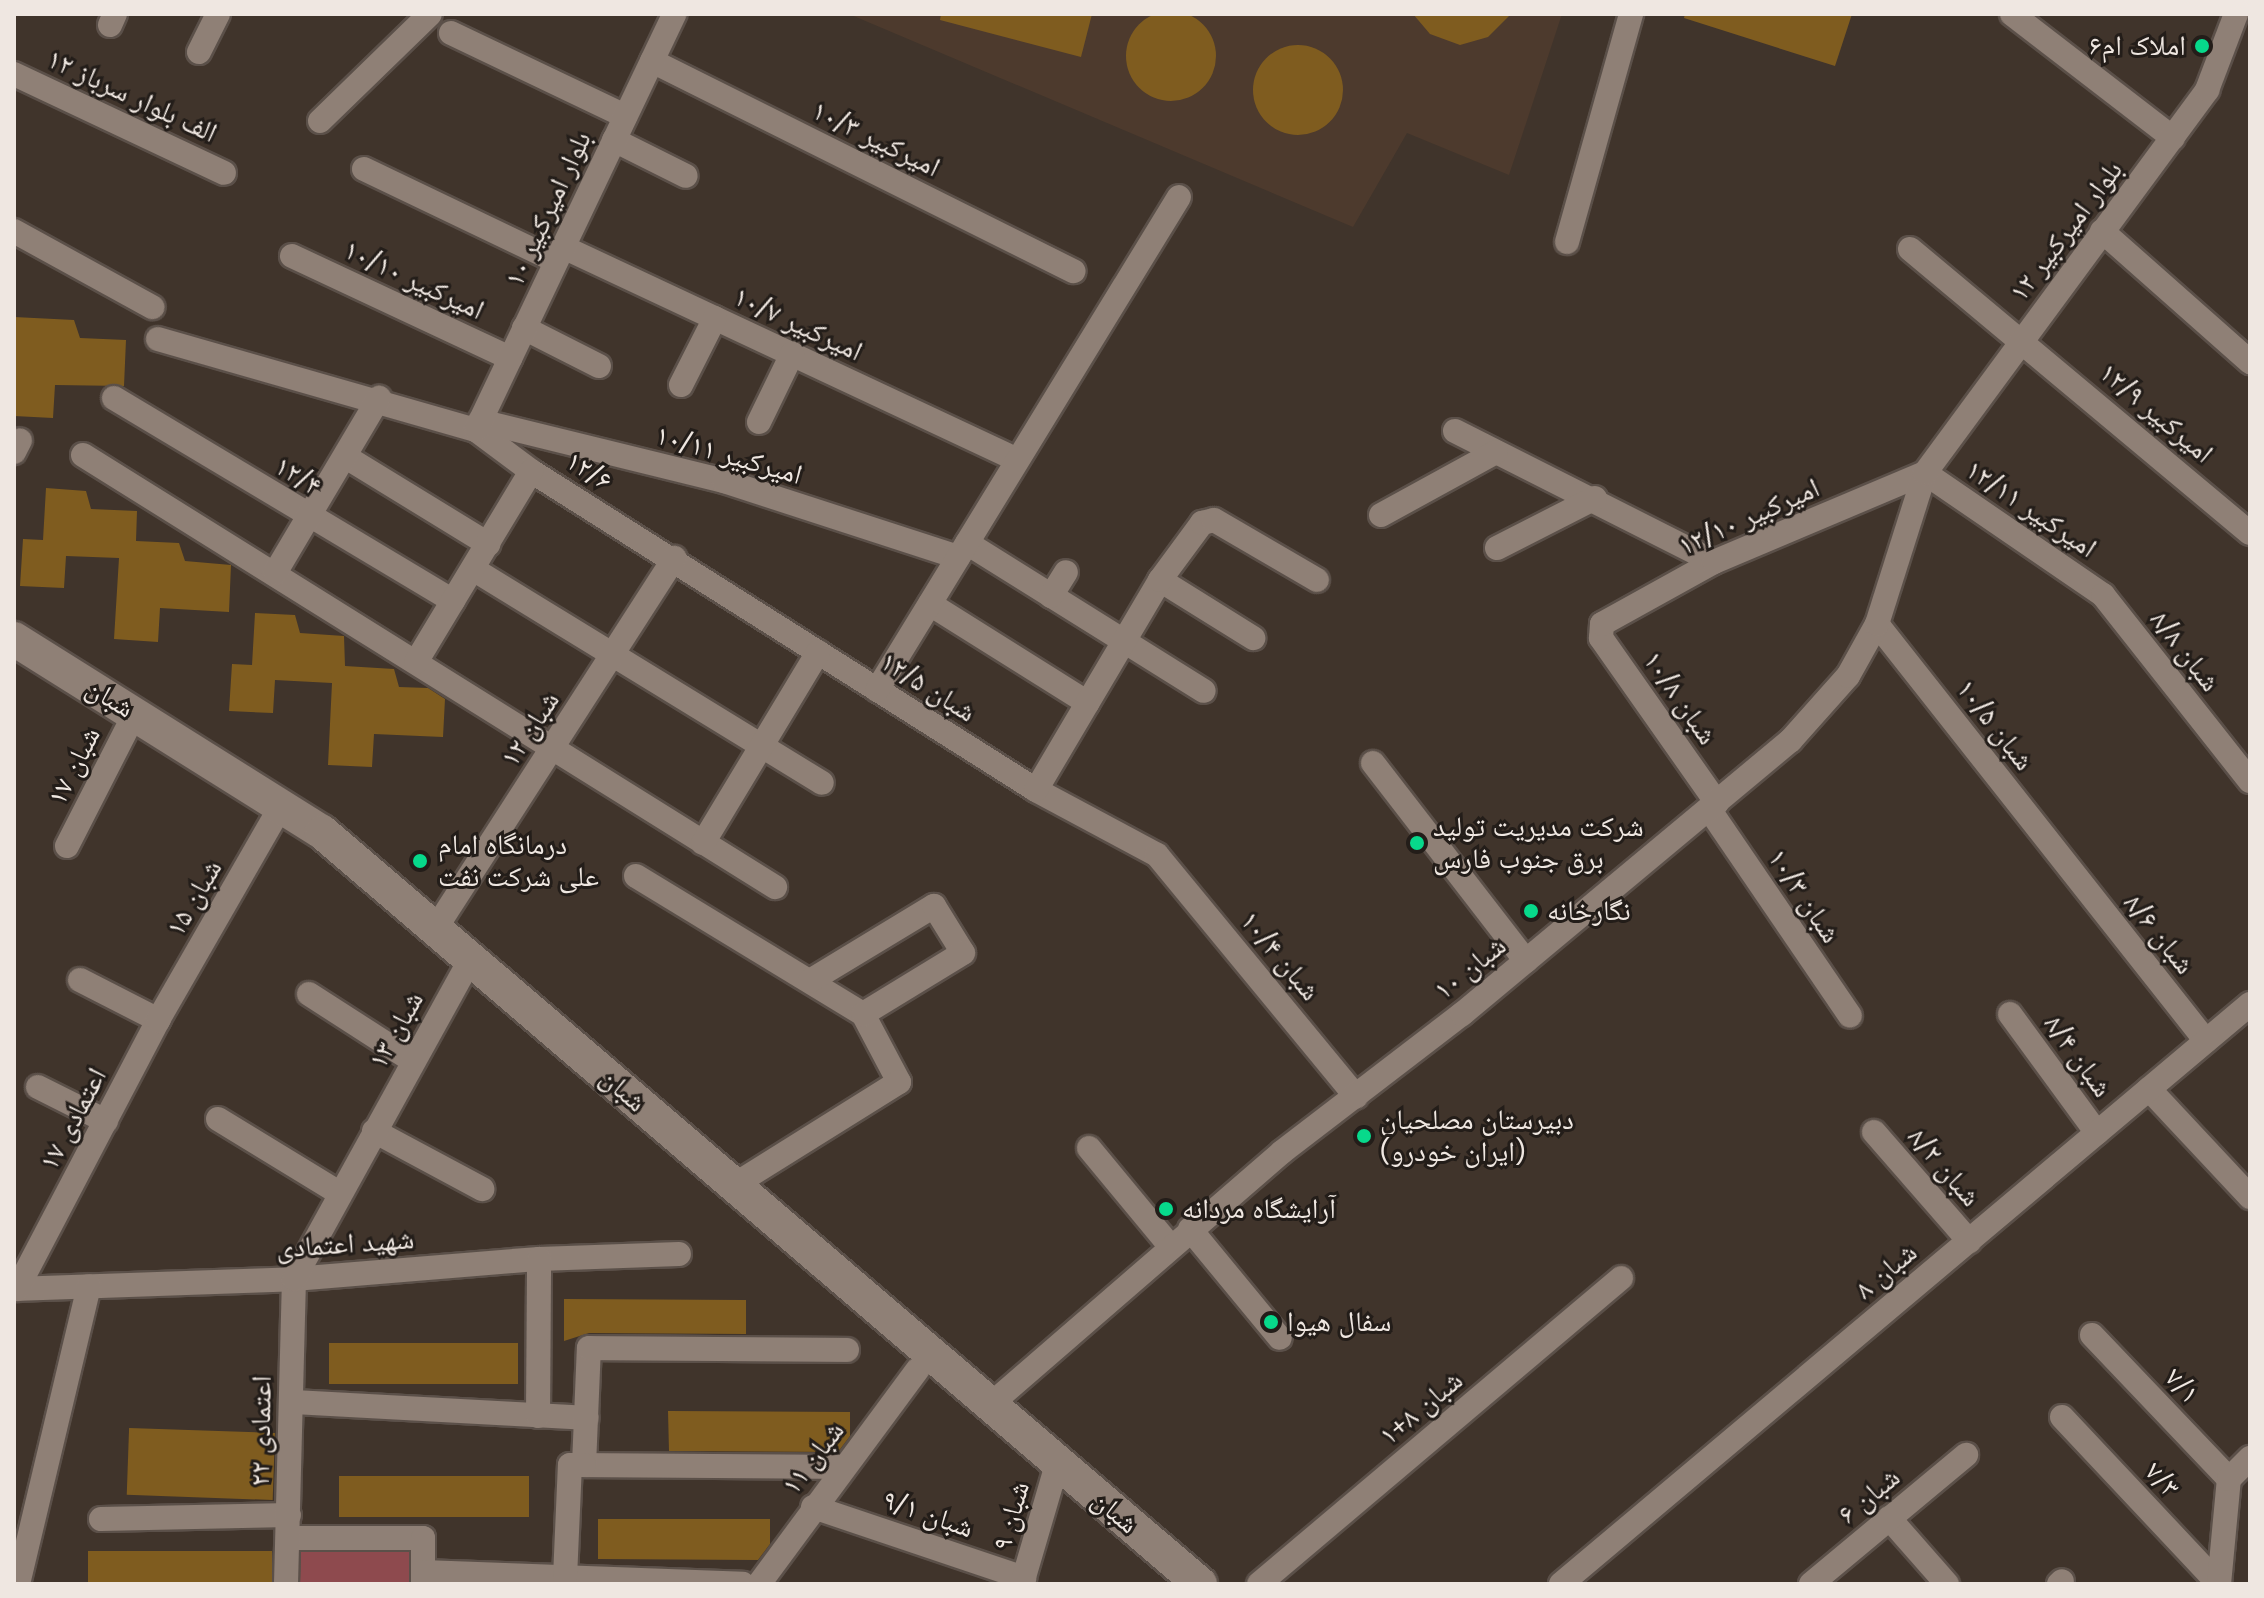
<!DOCTYPE html>
<meta charset="utf-8">
<style>
body{margin:0}
#map{position:relative;width:2264px;height:1598px;overflow:hidden;background:#40342b;font-family:"DM Sans","Noto Naskh Arabic",sans-serif}
div>[style]{position:absolute}
.built>*{inset:0;background:#4d3a2d}
.green>*{inset:0;background:#8e4a4e;transform-origin:0 0}
.building>*{inset:0;background:#7f5c1f;transform-origin:0 0}
.round{border-radius:50%}
.roads{filter:drop-shadow(2px 0 #5b5049) drop-shadow(-2px 0 #5b5049) drop-shadow(0 2px #5b5049) drop-shadow(0 -2px #5b5049)}
.street>*{height:24px;margin:-12px;padding:0 12px;transform-origin:12px;border-radius:12px;background:#8f8076}
.secondary>*{height:34px;margin:-17px;padding:0 17px;transform-origin:17px;border-radius:17px;background:#8f8076}
.dots>*{width:22px;height:22px;translate:-50% -50%;box-sizing:border-box;border:4px solid #231d19;border-radius:50%}
span{translate:-50% -50%;white-space:nowrap;text-align:center;line-height:1.15;-webkit-text-stroke:6px #231d19;paint-order:stroke}
.poi-label{font-size:28px;color:#efe7e1}
.right{translate:-100% -50%;text-align:right}
.left{translate:0 -50%;text-align:left}
.street-label{font-size:28px;color:#efe7e1}
.frame{position:absolute;inset:0;border:16px solid #efe7e1;pointer-events:none}
</style>
<div id="map">
<div class="built">
<div style="clip-path:polygon(849px 14px,1562px 14px,1509px 175px,1407px 133px,1353px 227px)"></div>
</div>
<div class="green">
<div style="left:418px;top:1549px;width:35px;height:124px;rotate:90deg"></div>
</div>
<div class="building">
<div class="round" style="left:1126px;top:11px;width:90px;height:90px"></div>
<div style="clip-path:polygon(941px 14px,1092px 14px,1081px 57px,940px 20px)"></div>
<div style="clip-path:polygon(1413px 14px,1511px 14px,1488px 37px,1460px 45px,1430px 34px)"></div>
<div style="clip-path:polygon(1685px 14px,1852px 14px,1835px 66px,1684px 18px)"></div>
<div class="round" style="left:1253px;top:45px;width:90px;height:90px"></div>
<div style="clip-path:polygon(14px 317px,74px 320px,80px 338px,126px 340px,124px 386px,55px 385px,53px 418px,14px 416px)"></div>
<div style="clip-path:polygon(46px 488px,86px 491px,91px 509px,137px 511px,136px 541px,179px 543px,185px 561px,231px 565px,229px 612px,160px 608px,158px 642px,114px 639px,119px 558px,66px 556px,64px 588px,20px 586px,23px 539px,43px 540px)"></div>
<div style="clip-path:polygon(255px 613px,295px 615px,300px 633px,344px 636px,345px 666px,394px 669px,399px 687px,428px 688px,445px 699px,443px 737px,374px 734px,372px 767px,328px 765px,332px 683px,275px 680px,273px 713px,229px 711px,232px 664px,252px 665px)"></div>
<div style="clip-path:polygon(564px 1299px,746px 1300px,746px 1334px,589px 1333px,564px 1341px)"></div>
<div style="left:329px;top:1343px;width:189px;height:41px"></div>
<div style="clip-path:polygon(668px 1411px,850px 1412px,850px 1436px,838px 1452px,669px 1451px)"></div>
<div style="left:275px;top:1433px;width:67px;height:146px;rotate:92deg"></div>
<div style="left:339px;top:1476px;width:190px;height:41px"></div>
<div style="clip-path:polygon(598px 1519px,770px 1519px,770px 1544px,758px 1560px,598px 1559px)"></div>
<div style="left:88px;top:1551px;width:184px;height:33px"></div>
</div>
<div class="roads">
<div class="street">
<div style="left:2012px;top:14px;width:203px;rotate:37.6deg"></div>
<div style="left:110px;top:25px;width:12px;rotate:-66deg"></div>
<div style="left:451px;top:33px;width:193px;rotate:25.5deg"></div>
<div style="left:199px;top:52px;width:42px;rotate:-63.4deg"></div>
<div style="left:652px;top:61px;width:471px;rotate:26.5deg"></div>
<div style="left:14px;top:74px;width:232px;rotate:25.2deg"></div>
<div style="left:320px;top:121px;width:153px;rotate:-44.2deg"></div>
<div style="left:614px;top:140px;width:80px;rotate:26.6deg"></div>
<div style="left:364px;top:169px;width:213px;rotate:25.6deg"></div>
<div style="left:14px;top:231px;width:158px;rotate:28.8deg"></div>
<div style="left:2102px;top:231px;width:198px;rotate:41.5deg"></div>
<div style="left:1567px;top:242px;width:237px;rotate:-74.3deg"></div>
<div style="left:563px;top:247px;width:490px;rotate:25.1deg"></div>
<div style="left:1910px;top:249px;width:443px;rotate:39.9deg"></div>
<div style="left:292px;top:256px;width:241px;rotate:25.1deg"></div>
<div style="left:524px;top:328px;width:84px;rotate:26.9deg"></div>
<div style="left:158px;top:339px;width:331px;rotate:16deg"></div>
<div style="left:476px;top:430px;width:69px;rotate:36.7deg"></div>
<div style="left:531px;top:471px;width:597px;rotate:32.28deg"></div>
<div style="left:1036px;top:790px;width:137px;rotate:28.2deg"></div>
<div style="left:1157px;top:855px;width:313px;rotate:50.5deg"></div>
<div style="left:681px;top:385px;width:75px;rotate:-63.1deg"></div>
<div style="left:114px;top:398px;width:395px;rotate:30.9deg"></div>
<div style="left:480px;top:421px;width:251px;rotate:13.8deg"></div>
<div style="left:724px;top:481px;width:246px;rotate:18deg"></div>
<div style="left:759px;top:422px;width:76px;rotate:-64.1deg"></div>
<div style="left:476px;top:430px;width:461px;rotate:-64.5deg"></div>
<div style="left:1455px;top:431px;width:290px;rotate:26.8deg"></div>
<div style="left:14px;top:452px;width:13px;rotate:-63deg"></div>
<div style="left:83px;top:455px;width:816px;rotate:31.98deg"></div>
<div style="left:346px;top:457px;width:167px;rotate:31.5deg"></div>
<div style="left:1925px;top:473px;width:216px;rotate:34.4deg"></div>
<div style="left:2103px;top:595px;width:237px;rotate:51.7deg"></div>
<div style="left:1381px;top:515px;width:131px;rotate:-28.7deg"></div>
<div style="left:967px;top:543px;width:279px;rotate:32deg"></div>
<div style="left:1497px;top:548px;width:110px;rotate:-27deg"></div>
<div style="left:473px;top:569px;width:409px;rotate:31.5deg"></div>
<div style="left:275px;top:573px;width:204px;rotate:-59.3deg"></div>
<div style="left:1160px;top:580px;width:110px;rotate:31.9deg"></div>
<div style="left:1051px;top:596px;width:28px;rotate:-58deg"></div>
<div style="left:930px;top:604px;width:186px;rotate:32.1deg"></div>
<div style="left:1877px;top:624px;width:531px;rotate:51.73deg"></div>
<div style="left:416px;top:662px;width:223px;rotate:-58.9deg"></div>
<div style="left:877px;top:690px;width:578px;rotate:-58.51deg"></div>
<div style="left:1373px;top:763px;width:250px;rotate:52.3deg"></div>
<div style="left:1036px;top:790px;width:244px;rotate:-59.4deg"></div>
<div style="left:1160px;top:580px;width:71px;rotate:-53.6deg"></div>
<div style="left:1202px;top:523px;width:12px;rotate:-14deg"></div>
<div style="left:1214px;top:520px;width:119px;rotate:30.2deg"></div>
<div style="left:1717px;top:803px;width:202px;rotate:-125.1deg"></div>
<div style="left:1601px;top:638px;width:14px;rotate:-86deg"></div>
<div style="left:1602px;top:624px;width:128px;rotate:-29deg"></div>
<div style="left:1714px;top:562px;width:229px;rotate:-22.9deg"></div>
<div style="left:1709px;top:809px;width:250px;rotate:55.7deg"></div>
<div style="left:703px;top:843px;width:223px;rotate:-58.9deg"></div>
<div style="left:67px;top:846px;width:149px;rotate:-62.9deg"></div>
<div style="left:636px;top:876px;width:266px;rotate:31.3deg"></div>
<div style="left:863px;top:1014px;width:77px;rotate:62.1deg"></div>
<div style="left:899px;top:1082px;width:195px;rotate:148deg"></div>
<div style="left:434px;top:931px;width:444px;rotate:-57.2deg"></div>
<div style="left:80px;top:980px;width:88px;rotate:27.1deg"></div>
<div style="left:810px;top:981px;width:145px;rotate:-31.2deg"></div>
<div style="left:934px;top:906px;width:55px;rotate:58.3deg"></div>
<div style="left:963px;top:953px;width:117px;rotate:148.6deg"></div>
<div style="left:309px;top:994px;width:124px;rotate:32.8deg"></div>
<div style="left:2010px;top:1014px;width:147px;rotate:53.8deg"></div>
<div style="left:38px;top:1087px;width:76px;rotate:26.6deg"></div>
<div style="left:2149px;top:1089px;width:148px;rotate:46.9deg"></div>
<div style="left:218px;top:1119px;width:142px;rotate:31.4deg"></div>
<div style="left:374px;top:1131px;width:123px;rotate:28.2deg"></div>
<div style="left:1874px;top:1132px;width:145px;rotate:48.9deg"></div>
<div style="left:1089px;top:1148px;width:127px;rotate:50.4deg"></div>
<div style="left:1190px;top:1229px;width:141px;rotate:50.5deg"></div>
<div style="left:14px;top:1289px;width:280px;rotate:-2deg"></div>
<div style="left:294px;top:1279px;width:246px;rotate:-4.7deg"></div>
<div style="left:539px;top:1259px;width:140px;rotate:-2deg"></div>
<div style="left:17px;top:1289px;width:304px;rotate:-62.3deg"></div>
<div style="left:158px;top:1020px;width:247px;rotate:-60.1deg"></div>
<div style="left:2092px;top:1335px;width:199px;rotate:46.4deg"></div>
<div style="left:292px;top:1402px;width:295px;rotate:3.1deg"></div>
<div style="left:990px;top:1405px;width:386px;rotate:-40.9deg"></div>
<div style="left:1282px;top:1152px;width:227px;rotate:-37.5deg"></div>
<div style="left:1462px;top:1014px;width:427px;rotate:-39.8deg"></div>
<div style="left:1790px;top:741px;width:87px;rotate:-48.3deg"></div>
<div style="left:1848px;top:676px;width:60px;rotate:-60.9deg"></div>
<div style="left:1877px;top:624px;width:158px;rotate:-72.4deg"></div>
<div style="left:1925px;top:473px;width:476px;rotate:-53.6deg"></div>
<div style="left:2207px;top:90px;width:81px;rotate:-69.1deg"></div>
<div style="left:538px;top:1416px;width:157px;rotate:-89.6deg"></div>
<div style="left:2062px;top:1417px;width:228px;rotate:46.8deg"></div>
<div style="left:844px;top:1467px;width:260px;rotate:-179.6deg"></div>
<div style="left:584px;top:1465px;width:117px;rotate:-87.6deg"></div>
<div style="left:589px;top:1348px;width:258px;rotate:0.4deg"></div>
<div style="left:813px;top:1507px;width:223px;rotate:18.6deg"></div>
<div style="left:1889px;top:1518px;width:88px;rotate:48.7deg"></div>
<div style="left:101px;top:1519px;width:188px;rotate:-1.2deg"></div>
<div style="left:289px;top:1538px;width:134px"></div>
<div style="left:423px;top:1538px;width:46px;rotate:90deg"></div>
<div style="left:423px;top:1572px;width:320px;rotate:2.1deg"></div>
<div style="left:565px;top:1578px;width:113px;rotate:-87.5deg"></div>
<div style="left:570px;top:1465px;width:14px"></div>
<div style="left:18px;top:1584px;width:306px;rotate:-76.6deg"></div>
<div style="left:286px;top:1584px;width:305px;rotate:-88.5deg"></div>
<div style="left:294px;top:1279px;width:366px;rotate:-61.1deg"></div>
<div style="left:759px;top:1584px;width:267px;rotate:-53.5deg"></div>
<div style="left:1022px;top:1584px;width:125px;rotate:-73.7deg"></div>
<div style="left:1259px;top:1584px;width:474px;rotate:-40.2deg"></div>
<div style="left:1561px;top:1584px;width:901px;rotate:-40.09deg"></div>
<div style="left:1811px;top:1584px;width:202px;rotate:-39.8deg"></div>
<div style="left:2059px;top:1584px;width:4px;rotate:-45deg"></div>
<div style="left:2219px;top:1584px;width:105px;rotate:-84.6deg"></div>
<div style="left:2229px;top:1479px;width:30px;rotate:-45deg"></div>
</div>
<div class="secondary">
<div style="left:14px;top:639px;width:363px;rotate:32.1deg"></div>
<div style="left:322px;top:832px;width:1156px;rotate:40.58deg"></div>
</div>
</div>
<div class="dots">
<div style="left:2202px;top:46px;background:#07d98b"></div>
<div style="left:1417px;top:843px;background:#07d98b"></div>
<div style="left:420px;top:861px;background:#07d98b"></div>
<div style="left:1531px;top:911px;background:#07d98b"></div>
<div style="left:1364px;top:1136px;background:#07d98b"></div>
<div style="left:1166px;top:1209px;background:#07d98b"></div>
<div style="left:1271px;top:1322px;background:#07d98b"></div>
</div>
<div class="poi-label">
<span class="right" style="left:2186px;top:46px">املاک ام۶</span>
<span class="left" style="left:1433px;top:843px">شرکت مدیریت تولید<br>برق جنوب فارس</span>
<span class="left" style="left:438px;top:861px">درمانگاه امام<br>علی شرکت نفت</span>
<span class="left" style="left:1547px;top:911px">نگارخانه</span>
<span class="left" style="left:1380px;top:1136px">دبیرستان مصلحیان<br>(ایران خودرو)</span>
<span class="left" style="left:1182px;top:1209px">آرایشگاه مردانه</span>
<span class="left" style="left:1287px;top:1322px">سفال هیوا</span>
</div>
<div class="street-label">
<span style="left:132px;top:96px;rotate:25deg">۱۲ الف بلوار سرباز</span>
<span style="left:876px;top:139px;rotate:26deg">۱۰/۳ امیرکبیر</span>
<span style="left:548px;top:209px;rotate:-65deg">۱۰ بلوار امیرکبیر</span>
<span style="left:2066px;top:231px;rotate:-53deg">۱۲ بلوار امیرکبیر</span>
<span style="left:414px;top:280px;rotate:25deg">۱۰/۱۰ امیرکبیر</span>
<span style="left:798px;top:324px;rotate:25deg">۱۰/۷ امیرکبیر</span>
<span style="left:2156px;top:413px;rotate:40deg">۱۲/۹ امیرکبیر</span>
<span style="left:729px;top:455px;rotate:16deg">۱۰/۱۱ امیرکبیر</span>
<span style="left:589px;top:471px;rotate:32deg">۱۲/۶</span>
<span style="left:298px;top:476px;rotate:31deg">۱۲/۴</span>
<span style="left:2031px;top:509px;rotate:34deg">۱۲/۱۱ امیرکبیر</span>
<span style="left:1749px;top:517px;rotate:-24deg">۱۲/۱۰ امیرکبیر</span>
<span style="left:2185px;top:651px;rotate:52deg">۸/۸ شبان</span>
<span style="left:928px;top:687px;rotate:32deg">۱۲/۵ شبان</span>
<span style="left:110px;top:698px;rotate:31deg">شبان</span>
<span style="left:1680px;top:698px;rotate:55deg">۱۰/۸ شبان</span>
<span style="left:1995px;top:725px;rotate:52deg">۱۰/۵ شبان</span>
<span style="left:530px;top:729px;rotate:-57deg">۱۲ شبان</span>
<span style="left:74px;top:766px;rotate:-63deg">۱۷ شبان</span>
<span style="left:1804px;top:896px;rotate:56deg">۱۰/۳ شبان</span>
<span style="left:194px;top:898px;rotate:-60deg">۱۵ شبان</span>
<span style="left:2159px;top:934px;rotate:51deg">۸/۶ شبان</span>
<span style="left:1280px;top:956px;rotate:50deg">۱۰/۴ شبان</span>
<span style="left:1470px;top:968px;rotate:-39deg">۱۰ شبان</span>
<span style="left:396px;top:1030px;rotate:-61deg">۱۳ شبان</span>
<span style="left:2078px;top:1056px;rotate:54deg">۸/۴ شبان</span>
<span style="left:623px;top:1090px;rotate:41deg">شبان</span>
<span style="left:73px;top:1119px;rotate:-62deg">۱۷ اعتمادی</span>
<span style="left:1944px;top:1167px;rotate:49deg">۸/۲ شبان</span>
<span style="left:345px;top:1244px;rotate:-4deg">شهید اعتمادی</span>
<span style="left:1886px;top:1271px;rotate:-40deg">۸ شبان</span>
<span style="left:2182px;top:1386px;rotate:47deg">۷/۱</span>
<span style="left:1421px;top:1408px;rotate:-40deg">۱+۸ شبان</span>
<span style="left:261px;top:1431px;rotate:-89deg">۲۲ اعتمادی</span>
<span style="left:813px;top:1458px;rotate:-53deg">۱۱ شبان</span>
<span style="left:2162px;top:1480px;rotate:47deg">۷/۳</span>
<span style="left:1869px;top:1496px;rotate:-40deg">۶ شبان</span>
<span style="left:1115px;top:1512px;rotate:40deg">شبان</span>
<span style="left:928px;top:1514px;rotate:19deg">۹/۱ شبان</span>
<span style="left:1011px;top:1516px;rotate:-74deg">۹ شبان</span>
</div>
<div class="frame"></div>
</div>
